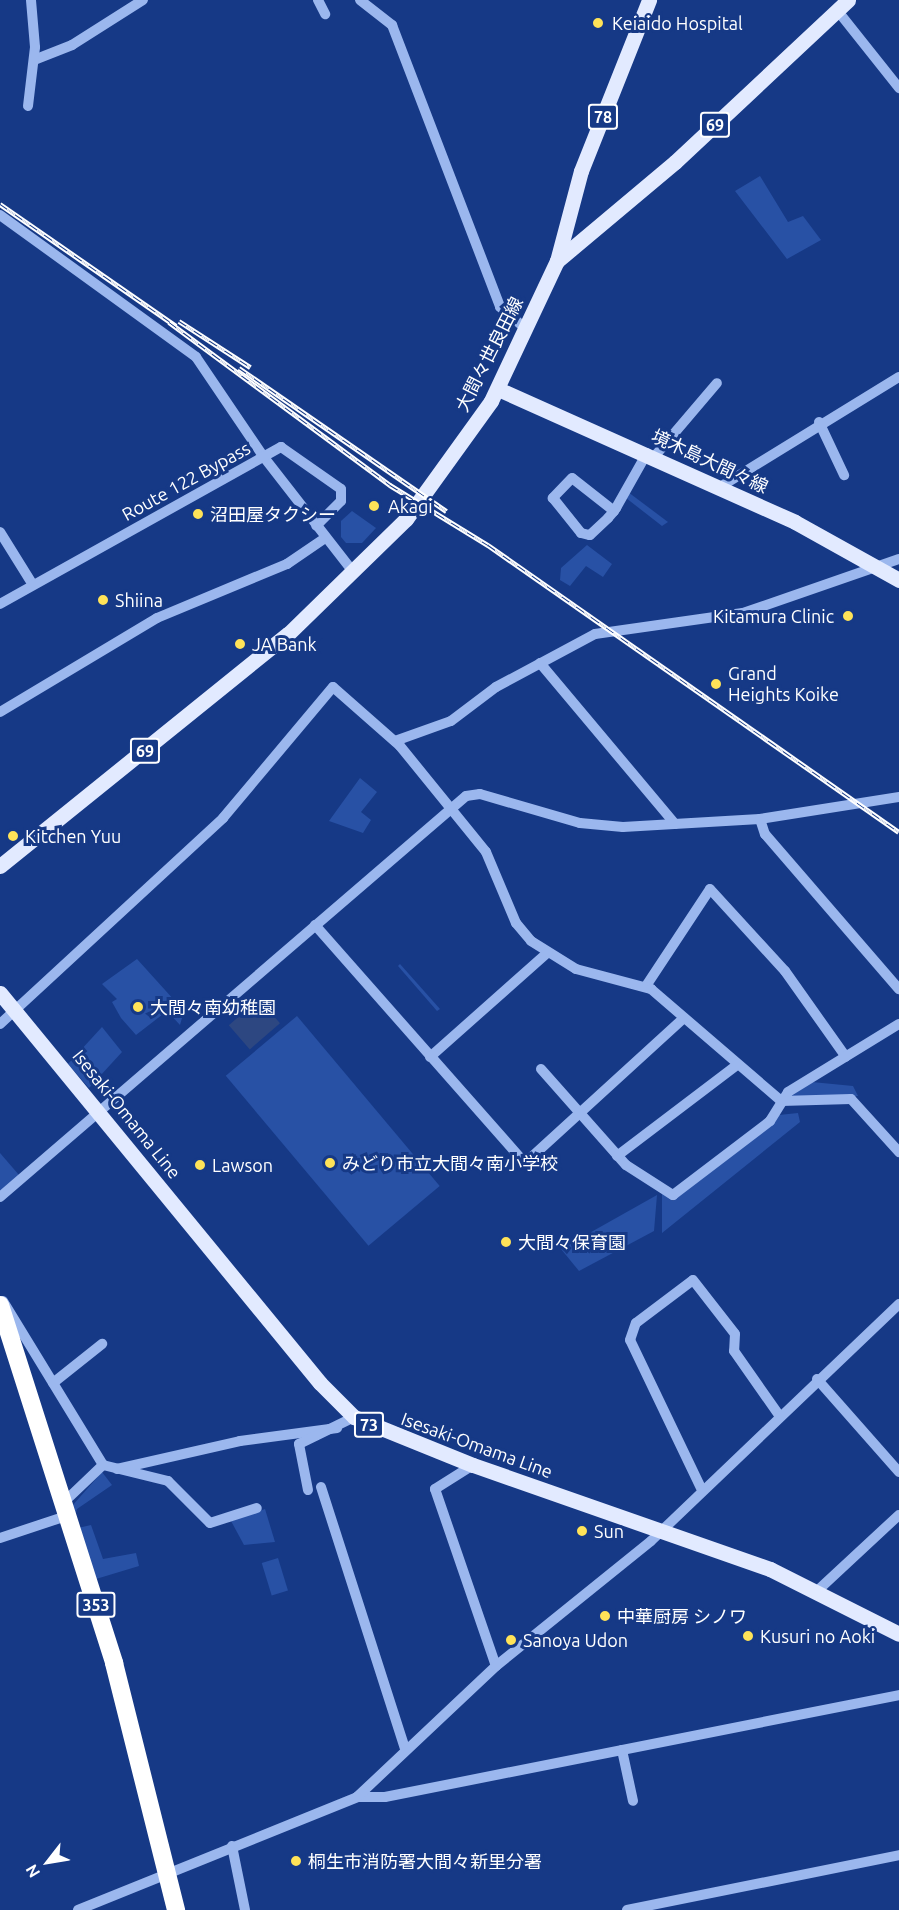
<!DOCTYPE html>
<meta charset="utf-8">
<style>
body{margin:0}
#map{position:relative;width:899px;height:1910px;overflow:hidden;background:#163986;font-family:Ubuntu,"Noto Sans JP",sans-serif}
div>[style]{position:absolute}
.green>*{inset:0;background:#2851a5;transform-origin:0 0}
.water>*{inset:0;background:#2d4781;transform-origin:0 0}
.minor>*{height:10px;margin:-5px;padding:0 5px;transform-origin:5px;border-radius:5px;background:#9bb7ee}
.major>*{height:15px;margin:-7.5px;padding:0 7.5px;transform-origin:7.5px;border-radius:7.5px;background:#e2eaff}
.highway>*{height:18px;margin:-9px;padding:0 9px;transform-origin:9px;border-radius:9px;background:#fff}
.rail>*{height:5px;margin-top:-2.5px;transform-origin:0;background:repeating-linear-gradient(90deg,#163986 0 9px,#fff 0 18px);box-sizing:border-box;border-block:2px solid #fff}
.dots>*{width:16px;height:16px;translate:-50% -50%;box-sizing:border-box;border:3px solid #163986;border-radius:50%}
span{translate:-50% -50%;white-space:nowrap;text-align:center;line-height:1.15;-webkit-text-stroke:6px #163986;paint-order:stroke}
.shield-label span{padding:2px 4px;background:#163986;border:2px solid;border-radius:4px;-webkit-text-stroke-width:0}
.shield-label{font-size:16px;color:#fff;font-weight:700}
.poi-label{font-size:18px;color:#fff}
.left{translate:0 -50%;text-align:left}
.right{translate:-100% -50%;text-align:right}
.street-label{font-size:18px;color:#fff}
.north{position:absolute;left:18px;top:1832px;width:60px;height:60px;-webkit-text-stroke:4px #163986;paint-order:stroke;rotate:239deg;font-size:16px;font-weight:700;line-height:24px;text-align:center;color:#fff}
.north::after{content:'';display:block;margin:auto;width:21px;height:27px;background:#fff;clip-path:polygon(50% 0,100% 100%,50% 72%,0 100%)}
</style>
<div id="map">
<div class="green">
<div style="clip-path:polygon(760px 176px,788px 222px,803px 216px,821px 240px,787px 259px,735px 191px)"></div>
<div style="clip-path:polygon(628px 492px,668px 522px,662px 526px,626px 498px)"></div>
<div style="clip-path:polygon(352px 511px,376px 528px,362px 543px,346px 543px,341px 537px,341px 521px)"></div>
<div style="clip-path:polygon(587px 545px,612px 564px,603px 577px,586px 566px,570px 586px,560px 580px,561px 568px)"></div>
<div style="clip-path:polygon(360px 778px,377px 792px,361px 812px,371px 820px,363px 833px,329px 821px)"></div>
<div style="clip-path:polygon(137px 959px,184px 1011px,180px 1025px,167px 1011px,136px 1035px,121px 1018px,112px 1002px,117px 999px,102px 984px)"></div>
<div style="clip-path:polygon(400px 964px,440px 1009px,437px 1011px,398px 966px)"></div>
<div style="left:297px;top:1016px;width:222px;height:93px;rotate:50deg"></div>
<div style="clip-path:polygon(102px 1027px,122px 1052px,89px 1088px,68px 1064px)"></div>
<div style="clip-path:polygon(812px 1082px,853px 1086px,858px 1096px,801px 1099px,788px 1095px)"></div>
<div style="clip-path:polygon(798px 1113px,800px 1122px,662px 1233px,662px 1192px,673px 1201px,779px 1115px)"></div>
<div style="clip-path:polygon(0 1153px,19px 1175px,0 1192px)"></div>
<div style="clip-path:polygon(657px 1195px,654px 1231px,579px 1271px,561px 1249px)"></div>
<div style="clip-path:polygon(102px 1472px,112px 1485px,77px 1509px,75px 1516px,72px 1506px)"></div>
<div style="clip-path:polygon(265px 1509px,275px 1542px,244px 1545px,231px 1521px)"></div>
<div style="clip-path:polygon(91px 1525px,103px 1559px,136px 1553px,139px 1566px,96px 1579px,78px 1528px)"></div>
<div style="left:278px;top:1558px;width:34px;height:17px;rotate:73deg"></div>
</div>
<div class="water">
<div style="left:259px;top:999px;width:32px;height:40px;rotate:49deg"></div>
</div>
<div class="minor">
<div style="left:318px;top:0;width:16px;rotate:63deg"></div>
<div style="left:360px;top:0;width:41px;rotate:38deg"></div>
<div style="left:392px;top:25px;width:302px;rotate:69deg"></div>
<div style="left:500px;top:307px;width:34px;rotate:40deg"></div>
<div style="left:837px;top:10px;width:100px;rotate:51.5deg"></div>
<div style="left:34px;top:60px;width:41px;rotate:-21.5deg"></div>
<div style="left:72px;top:45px;width:84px;rotate:-32.4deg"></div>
<div style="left:28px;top:106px;width:59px;rotate:-83.2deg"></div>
<div style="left:35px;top:47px;width:47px;rotate:-94.9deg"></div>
<div style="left:0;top:215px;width:242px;rotate:35.9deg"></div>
<div style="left:196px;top:357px;width:120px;rotate:55.9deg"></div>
<div style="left:263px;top:456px;width:143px;rotate:52.1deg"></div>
<div style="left:819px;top:422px;width:59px;rotate:64.7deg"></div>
<div style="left:654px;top:457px;width:97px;rotate:-49.6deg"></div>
<div style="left:720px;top:487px;width:210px;rotate:-31.6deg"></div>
<div style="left:614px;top:511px;width:53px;rotate:-141.8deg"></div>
<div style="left:572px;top:478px;width:28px;rotate:134deg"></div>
<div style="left:553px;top:498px;width:45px;rotate:51.3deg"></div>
<div style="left:581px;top:533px;width:9px;rotate:13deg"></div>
<div style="left:590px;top:535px;width:25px;rotate:-43deg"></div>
<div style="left:608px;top:518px;width:9px;rotate:-49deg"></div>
<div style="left:614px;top:511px;width:4px;rotate:-56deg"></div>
<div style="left:616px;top:508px;width:63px;rotate:-60.6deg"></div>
<div style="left:0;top:532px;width:62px;rotate:58.1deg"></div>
<div style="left:0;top:604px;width:322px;rotate:-29.2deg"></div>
<div style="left:281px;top:447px;width:73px;rotate:35deg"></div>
<div style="left:341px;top:489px;width:12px;rotate:90deg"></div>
<div style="left:341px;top:501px;width:35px;rotate:135deg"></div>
<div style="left:540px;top:663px;width:210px;rotate:50deg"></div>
<div style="left:0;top:712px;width:183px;rotate:-30.9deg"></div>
<div style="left:157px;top:618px;width:141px;rotate:-22.6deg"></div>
<div style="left:287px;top:564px;width:46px;rotate:-34.4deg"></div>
<div style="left:395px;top:741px;width:59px;rotate:-19.7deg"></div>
<div style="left:451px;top:721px;width:56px;rotate:-37.1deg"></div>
<div style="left:496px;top:687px;width:112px;rotate:-28.2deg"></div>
<div style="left:595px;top:634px;width:149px;rotate:-8.1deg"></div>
<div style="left:743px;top:613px;width:165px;rotate:-19.1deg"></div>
<div style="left:760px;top:819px;width:16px;rotate:72deg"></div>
<div style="left:765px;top:834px;width:205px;rotate:49.2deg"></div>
<div style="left:315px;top:925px;width:317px;rotate:48.6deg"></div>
<div style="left:525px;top:1163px;width:215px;rotate:-42.4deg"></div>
<div style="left:646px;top:986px;width:116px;rotate:-56.6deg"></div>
<div style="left:710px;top:889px;width:111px;rotate:47.6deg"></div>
<div style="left:785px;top:971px;width:105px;rotate:54.7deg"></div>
<div style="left:0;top:1024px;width:304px;rotate:-42.7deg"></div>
<div style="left:223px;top:818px;width:171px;rotate:-50deg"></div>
<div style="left:333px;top:687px;width:89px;rotate:41.4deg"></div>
<div style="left:400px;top:746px;width:136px;rotate:50.9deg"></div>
<div style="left:486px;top:852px;width:77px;rotate:67.1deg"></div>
<div style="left:516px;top:923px;width:23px;rotate:50deg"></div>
<div style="left:531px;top:941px;width:53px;rotate:31.9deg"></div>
<div style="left:576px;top:969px;width:78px;rotate:14.9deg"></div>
<div style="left:651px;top:989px;width:172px;rotate:40.7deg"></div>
<div style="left:781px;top:1101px;width:70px;rotate:-1.6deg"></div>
<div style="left:851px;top:1099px;width:72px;rotate:47.8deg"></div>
<div style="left:430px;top:1057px;width:157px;rotate:-41.6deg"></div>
<div style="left:541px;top:1069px;width:128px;rotate:48.5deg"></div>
<div style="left:626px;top:1165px;width:56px;rotate:32.6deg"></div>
<div style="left:673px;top:1195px;width:122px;rotate:-37.3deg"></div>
<div style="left:770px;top:1121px;width:34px;rotate:-58deg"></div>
<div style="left:788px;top:1092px;width:130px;rotate:-31.5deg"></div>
<div style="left:617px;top:1156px;width:151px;rotate:-37.2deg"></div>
<div style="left:0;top:1197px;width:615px;rotate:-40.71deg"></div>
<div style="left:466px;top:796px;width:14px;rotate:-8deg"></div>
<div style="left:480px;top:794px;width:104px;rotate:16.2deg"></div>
<div style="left:580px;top:823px;width:43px;rotate:5.3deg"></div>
<div style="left:623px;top:827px;width:137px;rotate:-3.3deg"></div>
<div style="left:760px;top:819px;width:141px;rotate:-9deg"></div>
<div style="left:3px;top:1301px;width:192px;rotate:58.6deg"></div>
<div style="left:103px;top:1465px;width:67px;rotate:13.8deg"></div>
<div style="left:168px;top:1481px;width:59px;rotate:45deg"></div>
<div style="left:210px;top:1523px;width:49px;rotate:-17.7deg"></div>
<div style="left:817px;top:1379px;width:124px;rotate:48.6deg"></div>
<div style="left:53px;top:1383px;width:63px;rotate:-38.5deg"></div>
<div style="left:473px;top:1465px;width:45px;rotate:147.7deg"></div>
<div style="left:435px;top:1489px;width:187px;rotate:71deg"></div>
<div style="left:117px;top:1469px;width:126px;rotate:-12.8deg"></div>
<div style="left:240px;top:1441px;width:98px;rotate:-7.6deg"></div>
<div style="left:321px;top:1487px;width:274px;rotate:72.2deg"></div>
<div style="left:701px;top:1488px;width:164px;rotate:-115.6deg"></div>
<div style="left:630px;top:1340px;width:18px;rotate:-71deg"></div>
<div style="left:636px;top:1323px;width:71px;rotate:-37deg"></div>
<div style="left:693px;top:1280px;width:68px;rotate:52.1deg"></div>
<div style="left:735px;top:1334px;width:17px;rotate:93deg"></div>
<div style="left:734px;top:1351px;width:78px;rotate:54.9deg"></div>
<div style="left:308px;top:1490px;width:47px;rotate:-101.1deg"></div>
<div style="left:299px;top:1444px;width:61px;rotate:-26.1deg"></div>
<div style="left:62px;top:1504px;width:57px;rotate:-43.6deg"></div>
<div style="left:0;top:1538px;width:70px;rotate:-18.4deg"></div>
<div style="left:816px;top:1592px;width:113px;rotate:-42.9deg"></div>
<div style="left:622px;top:1750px;width:52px;rotate:77.8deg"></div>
<div style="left:357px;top:1797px;width:28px"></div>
<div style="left:385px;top:1797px;width:524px;rotate:-11.22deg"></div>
<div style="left:232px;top:1846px;width:65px;rotate:78.5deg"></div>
<div style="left:78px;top:1910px;width:301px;rotate:-22deg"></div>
<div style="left:357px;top:1797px;width:191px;rotate:-43.3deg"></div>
<div style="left:496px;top:1666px;width:199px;rotate:-38.9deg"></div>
<div style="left:651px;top:1541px;width:343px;rotate:-43.7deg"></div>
<div style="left:627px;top:1910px;width:278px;rotate:-11.4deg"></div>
</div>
<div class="major">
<div style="left:557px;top:261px;width:93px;rotate:-75.1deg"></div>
<div style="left:581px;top:171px;width:184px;rotate:-68.3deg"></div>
<div style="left:498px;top:389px;width:325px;rotate:24.1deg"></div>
<div style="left:795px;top:522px;width:119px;rotate:29.1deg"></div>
<div style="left:0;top:866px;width:370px;rotate:-38.9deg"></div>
<div style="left:288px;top:634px;width:165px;rotate:-44.3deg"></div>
<div style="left:406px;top:519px;width:145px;rotate:-54.2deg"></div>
<div style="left:491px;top:401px;width:155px;rotate:-64.8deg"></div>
<div style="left:557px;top:261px;width:154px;rotate:-40deg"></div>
<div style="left:675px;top:162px;width:237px;rotate:-43.1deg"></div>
<div style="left:0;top:993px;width:504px;rotate:50.63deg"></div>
<div style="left:320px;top:1383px;width:48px;rotate:45deg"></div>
<div style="left:354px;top:1417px;width:128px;rotate:22deg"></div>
<div style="left:473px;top:1465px;width:315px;rotate:19.3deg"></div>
<div style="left:770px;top:1569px;width:144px;rotate:26.7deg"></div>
</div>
<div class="highway">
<div style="left:0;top:1305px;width:376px;rotate:72.3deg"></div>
<div style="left:114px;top:1663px;width:255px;rotate:75.9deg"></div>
</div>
<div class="rail">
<div style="left:0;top:204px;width:214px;rotate:34.7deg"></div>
<div style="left:179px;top:321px;width:85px;rotate:32.9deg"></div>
<div style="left:169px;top:322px;width:275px;rotate:36.4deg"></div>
<div style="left:390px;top:485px;width:115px;rotate:31.5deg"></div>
<div style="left:488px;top:545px;width:501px;rotate:34.93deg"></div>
<div style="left:239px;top:368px;width:252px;rotate:34.6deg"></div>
</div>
<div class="dots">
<div style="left:598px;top:23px;background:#ffe358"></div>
<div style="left:374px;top:506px;background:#ffe358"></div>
<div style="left:198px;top:514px;background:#ffe358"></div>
<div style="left:103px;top:600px;background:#ffe358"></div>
<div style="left:848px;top:616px;background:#ffe358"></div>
<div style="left:240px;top:644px;background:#ffe358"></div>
<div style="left:716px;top:684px;background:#ffe358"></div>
<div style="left:13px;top:836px;background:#ffe358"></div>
<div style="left:138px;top:1007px;background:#ffe358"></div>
<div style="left:330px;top:1163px;background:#ffe358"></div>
<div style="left:200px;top:1165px;background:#ffe358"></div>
<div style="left:506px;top:1242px;background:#ffe358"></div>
<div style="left:582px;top:1531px;background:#ffe358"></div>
<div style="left:605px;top:1616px;background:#ffe358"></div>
<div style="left:748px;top:1636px;background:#ffe358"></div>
<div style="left:511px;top:1640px;background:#ffe358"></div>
<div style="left:296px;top:1861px;background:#ffe358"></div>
</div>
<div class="shield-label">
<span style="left:603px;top:117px">78</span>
<span style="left:715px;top:125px">69</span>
<span style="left:145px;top:751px">69</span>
<span style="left:369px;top:1425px">73</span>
<span style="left:96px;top:1605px">353</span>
</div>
<div class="poi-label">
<span class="left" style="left:612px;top:23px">Keiaido Hospital</span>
<span class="left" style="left:388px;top:506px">Akagi</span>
<span class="left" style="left:210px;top:514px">沼田屋タクシー</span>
<span class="left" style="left:115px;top:600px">Shiina</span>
<span class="right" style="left:834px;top:616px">Kitamura Clinic</span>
<span class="left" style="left:252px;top:644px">JA Bank</span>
<span class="left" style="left:728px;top:684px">Grand<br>Heights Koike</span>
<span class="left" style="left:25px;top:836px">Kitchen Yuu</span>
<span class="left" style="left:150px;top:1007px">大間々南幼稚園</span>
<span class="left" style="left:342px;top:1163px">みどり市立大間々南小学校</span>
<span class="left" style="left:212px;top:1165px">Lawson</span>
<span class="left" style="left:518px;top:1242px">大間々保育園</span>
<span class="left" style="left:594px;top:1531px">Sun</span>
<span class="left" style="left:617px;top:1616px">中華厨房 シノワ</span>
<span class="left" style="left:760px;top:1636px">Kusuri no Aoki</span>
<span class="left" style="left:523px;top:1640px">Sanoya Udon</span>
<span class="left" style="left:308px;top:1861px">桐生市消防署大間々新里分署</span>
</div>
<div class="street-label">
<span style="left:489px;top:354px;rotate:-63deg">大間々世良田線</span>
<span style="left:710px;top:461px;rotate:25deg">境木島大間々線</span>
<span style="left:186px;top:481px;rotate:-29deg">Route 122 Bypass</span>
<span style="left:127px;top:1114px;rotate:51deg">Isesaki-Omama Line</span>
<span style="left:477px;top:1445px;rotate:20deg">Isesaki-Omama Line</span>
</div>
<div class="north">N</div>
</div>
